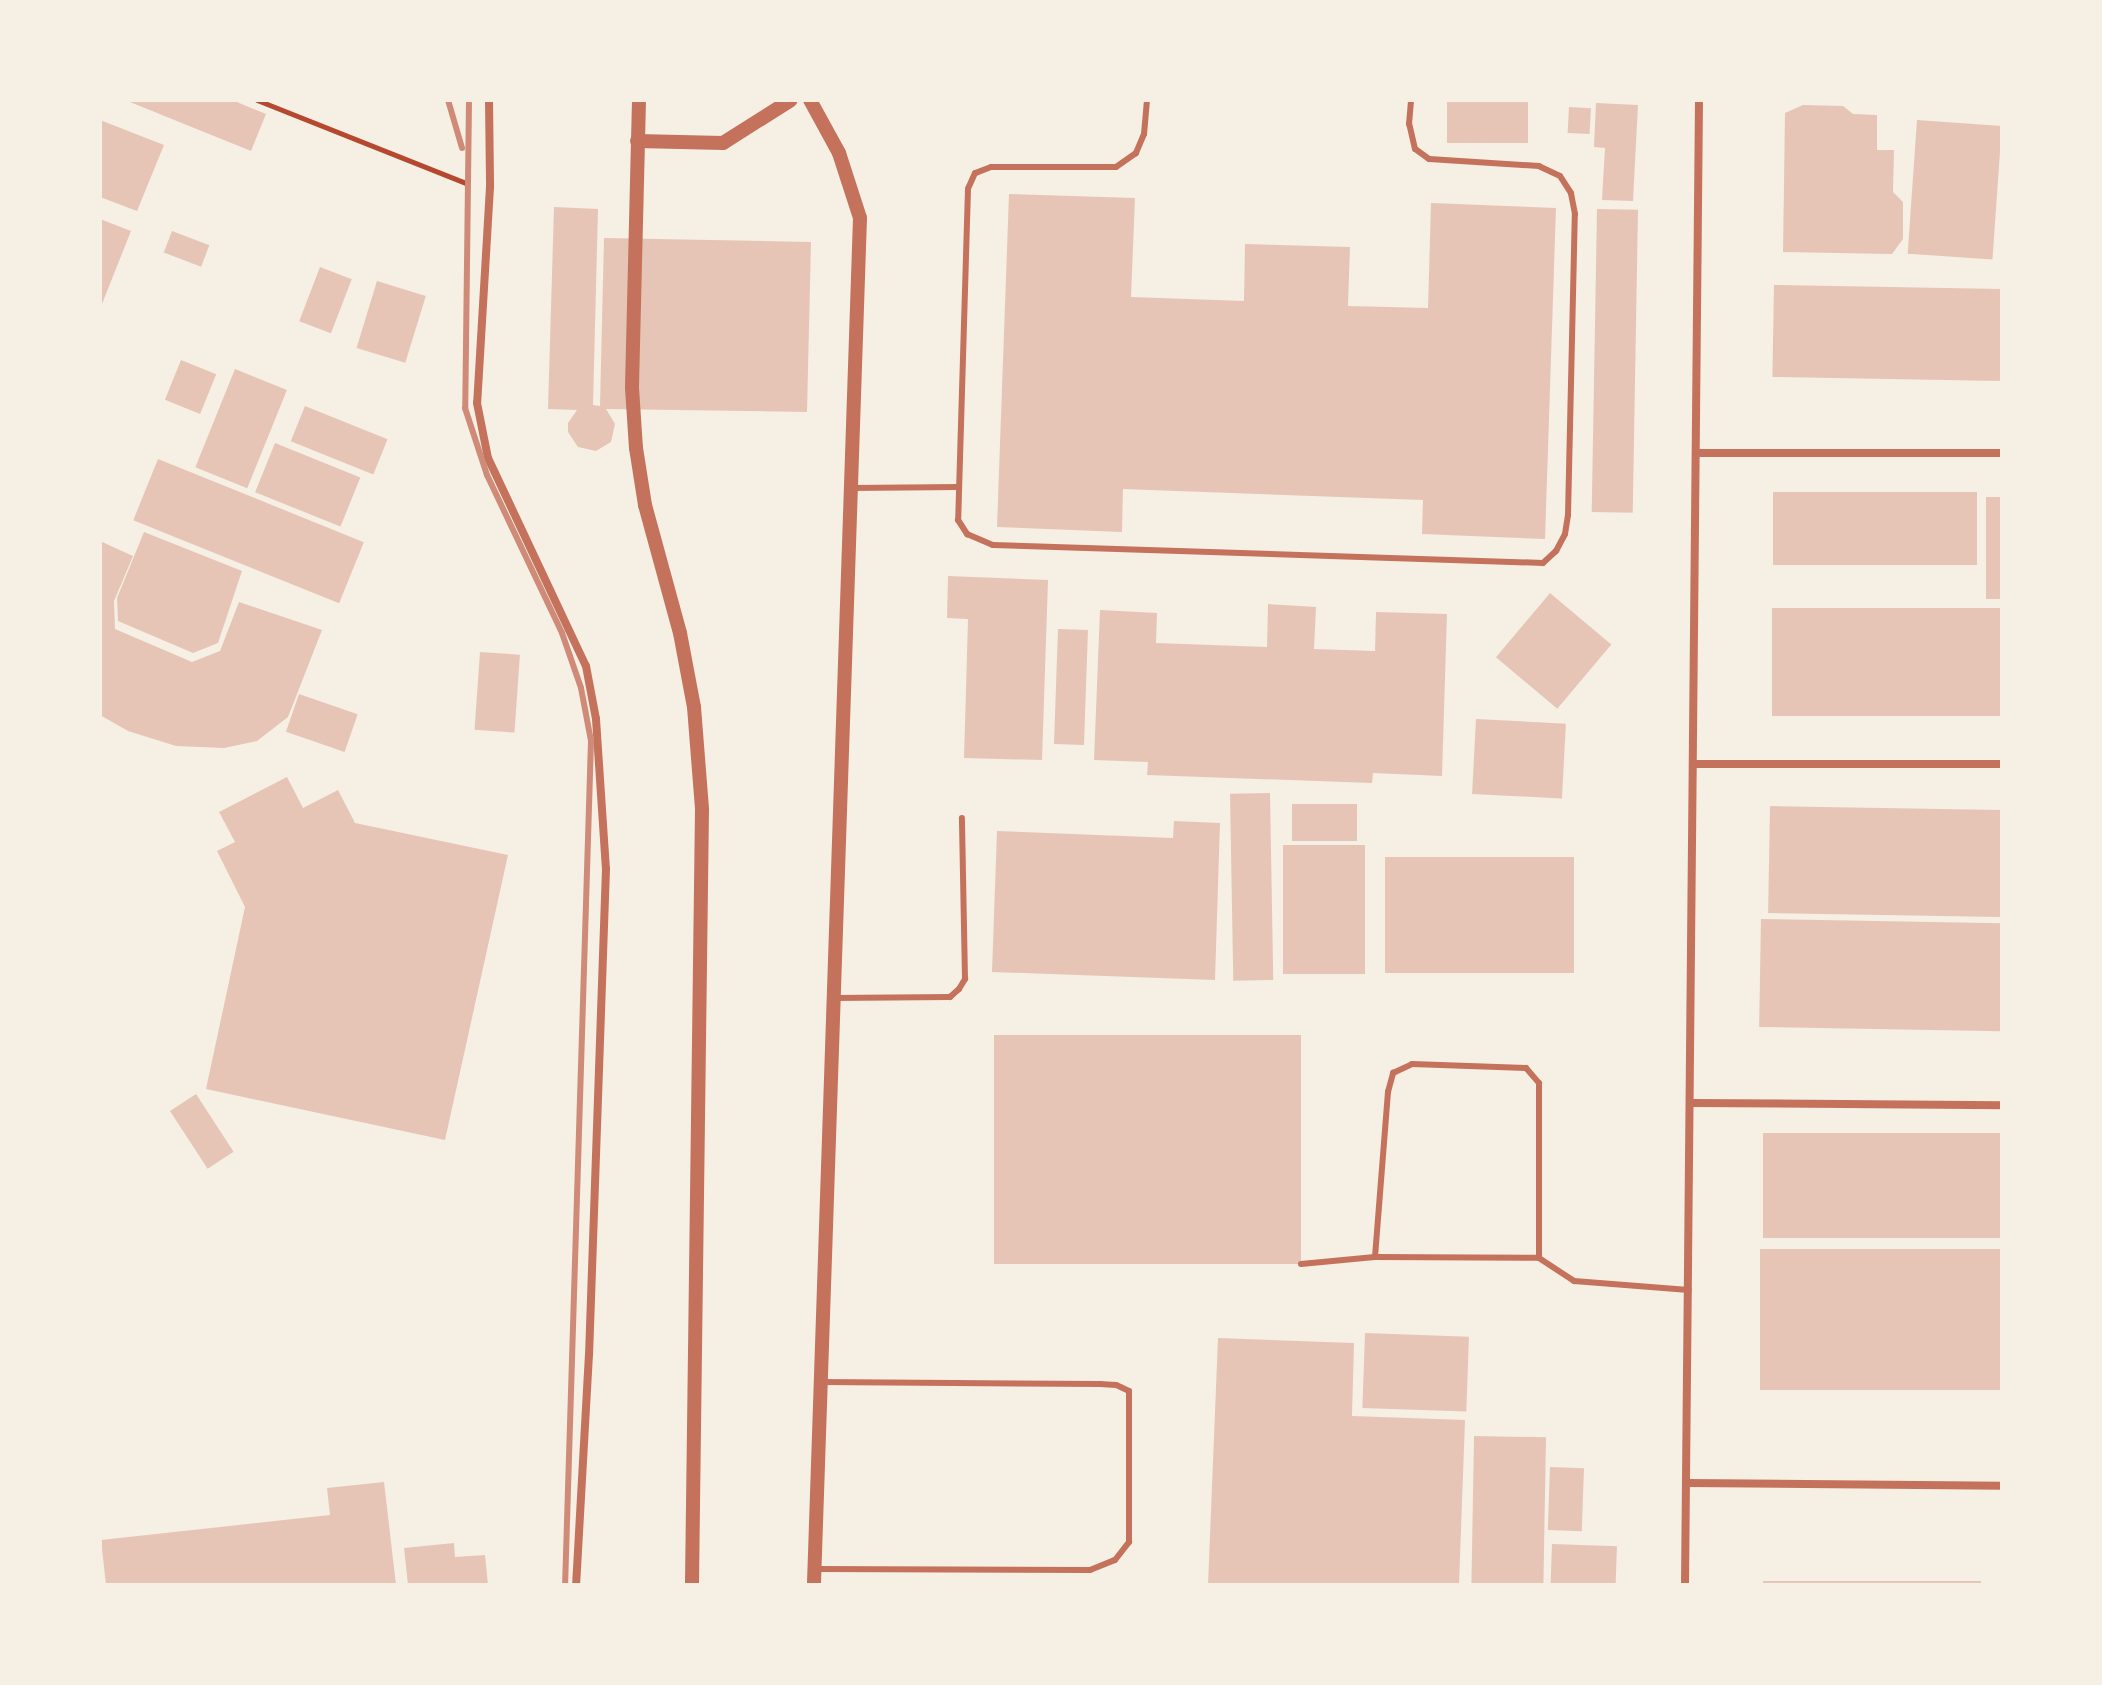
<!DOCTYPE html>
<style>
body{margin:0}
#map{position:relative;width:2102px;height:1685px;overflow:hidden;background:#f6efe4;font-family:"Open Sans",sans-serif}
div>[style]{position:absolute}
.building>*{inset:0;background:#e6c5b7;transform-origin:0 0}
.path>*{height:5px;margin:-2.5px;padding:0 2.5px;transform-origin:2.5px;border-radius:2.5px;background:#b5482f}
.service>*{height:6px;margin:-3px;padding:0 3px;transform-origin:3px;border-radius:3px;background:#c5725c}
.minor>*{height:8px;margin:-4px;padding:0 4px;transform-origin:4px;border-radius:4px;background:#c5725c}
.tertiary>*{height:14px;margin:-7px;padding:0 7px;transform-origin:7px;border-radius:7px;background:#c5725c}
.rail>*{height:6px;margin:-3px;padding:0 3px;transform-origin:3px;border-radius:3px;background:#cf8b77}
span{translate:-50% -50%;white-space:nowrap;text-align:center;line-height:1.15;-webkit-text-stroke:6px #f6efe4;paint-order:stroke}
.frame{position:absolute;inset:0;border:102px solid #f6efe4;pointer-events:none}
</style>
<div id="map">
<div class="building">
<div style="clip-path:polygon(125px 100px,232px 100px,266px 114px,251px 151px)"></div>
<div style="left:1447px;top:102px;width:81px;height:41px"></div>
<div style="clip-path:polygon(1596px 103px,1638px 105px,1633px 201px,1602px 200px,1605px 148px,1594px 147px)"></div>
<div style="clip-path:polygon(1803px 105px,1843px 106px,1853px 114px,1877px 115px,1877px 150px,1894px 150px,1893px 192px,1903px 202px,1903px 239px,1892px 254px,1783px 252px,1785px 113px)"></div>
<div style="left:1569px;top:107px;width:22px;height:26px;rotate:3deg"></div>
<div style="clip-path:polygon(100px 120px,164px 145px,137px 211px,100px 197px)"></div>
<div style="left:1917px;top:120px;width:85px;height:134px;rotate:4deg"></div>
<div style="clip-path:polygon(1009px 194px,1135px 198px,1131px 297px,1244px 301px,1245px 244px,1350px 247px,1348px 306px,1428px 308px,1431px 203px,1556px 208px,1545px 539px,1422px 534px,1423px 500px,1123px 489px,1122px 532px,997px 527px)"></div>
<div style="clip-path:polygon(554px 207px,598px 209px,593px 405px,600px 406px,604px 238px,811px 242px,807px 412px,606px 409px,615px 424px,611px 442px,596px 451px,578px 447px,568px 432px,568px 423px,577px 410px,548px 409px)"></div>
<div style="left:1597px;top:209px;width:41px;height:303px;rotate:1deg"></div>
<div style="clip-path:polygon(100px 219px,131px 231px,100px 309px)"></div>
<div style="left:172px;top:231px;width:40px;height:23px;rotate:21deg"></div>
<div style="left:320px;top:267px;width:34px;height:58px;rotate:21deg"></div>
<div style="left:377px;top:281px;width:51px;height:70px;rotate:17deg"></div>
<div style="left:1774px;top:285px;width:228px;height:92px;rotate:1deg"></div>
<div style="left:181px;top:360px;width:38px;height:43px;rotate:22deg"></div>
<div style="left:235px;top:369px;width:56px;height:106px;rotate:22deg"></div>
<div style="left:305px;top:406px;width:89px;height:38px;rotate:22deg"></div>
<div style="left:275px;top:443px;width:92px;height:53px;rotate:22deg"></div>
<div style="left:158px;top:459px;width:222px;height:66px;rotate:22deg"></div>
<div style="left:1773px;top:492px;width:204px;height:73px"></div>
<div style="left:1986px;top:497px;width:16px;height:102px"></div>
<div style="clip-path:polygon(144px 532px,242px 571px,218px 643px,193px 653px,118px 621px,117px 598px)"></div>
<div style="clip-path:polygon(100px 541px,133px 556px,114px 601px,115px 629px,192px 662px,220px 651px,239px 602px,322px 630px,288px 717px,257px 741px,224px 748px,176px 746px,128px 731px,100px 715px)"></div>
<div style="clip-path:polygon(948px 576px,1048px 580px,1042px 760px,964px 758px,968px 619px,947px 618px)"></div>
<div style="left:1550px;top:593px;width:80px;height:84px;rotate:40deg"></div>
<div style="clip-path:polygon(1268px 604px,1316px 607px,1314px 649px,1375px 651px,1376px 612px,1447px 614px,1442px 776px,1373px 773px,1372px 783px,1147px 775px,1148px 762px,1094px 760px,1100px 610px,1157px 613px,1156px 643px,1267px 647px)"></div>
<div style="left:1772px;top:608px;width:230px;height:108px"></div>
<div style="left:1058px;top:629px;width:30px;height:115px;rotate:2deg"></div>
<div style="left:480px;top:652px;width:40px;height:78px;rotate:4deg"></div>
<div style="left:299px;top:694px;width:62px;height:40px;rotate:19deg"></div>
<div style="left:1476px;top:719px;width:90px;height:75px;rotate:3deg"></div>
<div style="clip-path:polygon(287px 777px,303px 808px,338px 790px,355px 823px,508px 855px,445px 1140px,206px 1089px,245px 907px,217px 851px,235px 842px,219px 812px)"></div>
<div style="left:1270px;top:793px;width:187px;height:40px;rotate:89deg"></div>
<div style="left:1292px;top:804px;width:65px;height:37px"></div>
<div style="left:1770px;top:806px;width:232px;height:107px;rotate:1deg"></div>
<div style="clip-path:polygon(1174px 821px,1220px 823px,1215px 980px,992px 972px,997px 831px,1173px 838px)"></div>
<div style="left:1283px;top:845px;width:82px;height:129px"></div>
<div style="left:1385px;top:857px;width:189px;height:116px"></div>
<div style="left:1761px;top:919px;width:241px;height:108px;rotate:1deg"></div>
<div style="left:994px;top:1035px;width:307px;height:229px"></div>
<div style="left:196px;top:1094px;width:69px;height:31px;rotate:57deg"></div>
<div style="left:1763px;top:1133px;width:239px;height:105px"></div>
<div style="left:1760px;top:1249px;width:242px;height:141px"></div>
<div style="left:1365px;top:1333px;width:104px;height:75px;rotate:2deg"></div>
<div style="clip-path:polygon(1218px 1338px,1354px 1343px,1352px 1416px,1465px 1420px,1459px 1585px,1208px 1585px)"></div>
<div style="left:1474px;top:1436px;width:72px;height:149px;rotate:1deg"></div>
<div style="left:1550px;top:1467px;width:34px;height:63px;rotate:2deg"></div>
<div style="clip-path:polygon(384px 1482px,396px 1585px,106px 1585px,101px 1540px,330px 1515px,327px 1488px)"></div>
<div style="clip-path:polygon(454px 1543px,455px 1557px,485px 1555px,488px 1585px,408px 1585px,404px 1548px)"></div>
<div style="left:1552px;top:1544px;width:65px;height:41px;rotate:2deg"></div>
<div style="left:1763px;top:1581px;width:218px;height:4px"></div>
</div>
<div class="path">
<div style="left:257px;top:100px;width:225px;rotate:21.7deg"></div>
</div>
<div class="service">
<div style="left:1147px;top:100px;width:34px;rotate:95deg"></div>
<div style="left:1144px;top:134px;width:21px;rotate:113deg"></div>
<div style="left:1136px;top:153px;width:24px;rotate:145deg"></div>
<div style="left:1116px;top:167px;width:125px;rotate:180deg"></div>
<div style="left:991px;top:167px;width:17px;rotate:159deg"></div>
<div style="left:975px;top:173px;width:17px;rotate:114deg"></div>
<div style="left:968px;top:189px;width:331px;rotate:91.7deg"></div>
<div style="left:958px;top:520px;width:17px;rotate:57deg"></div>
<div style="left:967px;top:534px;width:28px;rotate:23deg"></div>
<div style="left:993px;top:545px;width:550px;rotate:1.87deg"></div>
<div style="left:1543px;top:563px;width:18px;rotate:-43deg"></div>
<div style="left:1556px;top:551px;width:19px;rotate:-62deg"></div>
<div style="left:1565px;top:534px;width:19px;rotate:-81deg"></div>
<div style="left:1568px;top:515px;width:301px;rotate:-88.7deg"></div>
<div style="left:1575px;top:214px;width:21px;rotate:-101deg"></div>
<div style="left:1571px;top:193px;width:20px;rotate:-123deg"></div>
<div style="left:1560px;top:176px;width:23px;rotate:-155deg"></div>
<div style="left:1539px;top:166px;width:110px;rotate:-176.4deg"></div>
<div style="left:1429px;top:159px;width:17px;rotate:-144deg"></div>
<div style="left:1415px;top:149px;width:26px;rotate:-103deg"></div>
<div style="left:1409px;top:124px;width:24px;rotate:-85deg"></div>
<div style="left:851px;top:488px;width:108px;rotate:-0.5deg"></div>
<div style="left:834px;top:998px;width:116px;rotate:-0.5deg"></div>
<div style="left:950px;top:997px;width:12px;rotate:-42deg"></div>
<div style="left:959px;top:989px;width:12px;rotate:-59deg"></div>
<div style="left:965px;top:979px;width:161px;rotate:-91.1deg"></div>
<div style="left:1375px;top:1257px;width:166px;rotate:-85.5deg"></div>
<div style="left:1388px;top:1092px;width:20px;rotate:-75deg"></div>
<div style="left:1393px;top:1073px;width:21px;rotate:-25deg"></div>
<div style="left:1412px;top:1064px;width:114px;rotate:2deg"></div>
<div style="left:1526px;top:1068px;width:20px;rotate:49deg"></div>
<div style="left:1539px;top:1083px;width:175px;rotate:90deg"></div>
<div style="left:1301px;top:1264px;width:74px;rotate:-5.4deg"></div>
<div style="left:1375px;top:1257px;width:164px;rotate:0.3deg"></div>
<div style="left:1539px;top:1258px;width:42px;rotate:33.3deg"></div>
<div style="left:1574px;top:1281px;width:115px;rotate:4.5deg"></div>
<div style="left:815px;top:1569px;width:275px;rotate:0.2deg"></div>
<div style="left:1090px;top:1570px;width:27px;rotate:-22deg"></div>
<div style="left:1115px;top:1560px;width:23px;rotate:-52deg"></div>
<div style="left:1129px;top:1542px;width:151px;rotate:-90deg"></div>
<div style="left:1129px;top:1391px;width:14px;rotate:-155deg"></div>
<div style="left:1116px;top:1385px;width:16px;rotate:-176deg"></div>
<div style="left:1100px;top:1384px;width:278px;rotate:-179.6deg"></div>
</div>
<div class="minor">
<div style="left:489px;top:100px;width:87px;rotate:89.3deg"></div>
<div style="left:490px;top:187px;width:216px;rotate:93.4deg"></div>
<div style="left:477px;top:403px;width:56px;rotate:78.7deg"></div>
<div style="left:488px;top:458px;width:230px;rotate:64.8deg"></div>
<div style="left:586px;top:666px;width:54px;rotate:79.3deg"></div>
<div style="left:596px;top:719px;width:150px;rotate:86.2deg"></div>
<div style="left:606px;top:869px;width:485px;rotate:92deg"></div>
<div style="left:589px;top:1354px;width:231px;rotate:93.2deg"></div>
<div style="left:1697px;top:453px;width:305px"></div>
<div style="left:1695px;top:764px;width:307px"></div>
<div style="left:1692px;top:1103px;width:310px;rotate:0.4deg"></div>
<div style="left:1689px;top:1483px;width:313px;rotate:0.5deg"></div>
<div style="left:1685px;top:1585px;width:1485px;rotate:-89.46deg"></div>
</div>
<div class="tertiary">
<div style="left:639px;top:100px;width:288px;rotate:91.4deg"></div>
<div style="left:632px;top:388px;width:60px;rotate:86.2deg"></div>
<div style="left:636px;top:448px;width:58px;rotate:81deg"></div>
<div style="left:645px;top:505px;width:133px;rotate:74.7deg"></div>
<div style="left:680px;top:633px;width:75px;rotate:79.3deg"></div>
<div style="left:694px;top:707px;width:102px;rotate:85.5deg"></div>
<div style="left:702px;top:809px;width:776px;rotate:90.74deg"></div>
<div style="left:810px;top:100px;width:60px;rotate:61.3deg"></div>
<div style="left:839px;top:153px;width:68px;rotate:72.1deg"></div>
<div style="left:860px;top:218px;width:1368px;rotate:91.93deg"></div>
<div style="left:637px;top:141px;width:86px;rotate:1.3deg"></div>
<div style="left:723px;top:143px;width:80px;rotate:-32.3deg"></div>
</div>
<div class="rail">
<div style="left:448px;top:100px;width:50px;rotate:73.7deg"></div>
<div style="left:469px;top:100px;width:308px;rotate:90.7deg"></div>
<div style="left:465px;top:408px;width:71px;rotate:71.8deg"></div>
<div style="left:487px;top:475px;width:175px;rotate:64.6deg"></div>
<div style="left:562px;top:633px;width:58px;rotate:70.9deg"></div>
<div style="left:581px;top:688px;width:54px;rotate:79.3deg"></div>
<div style="left:591px;top:741px;width:844px;rotate:91.76deg"></div>
</div>
<div class="frame"></div>
</div>
